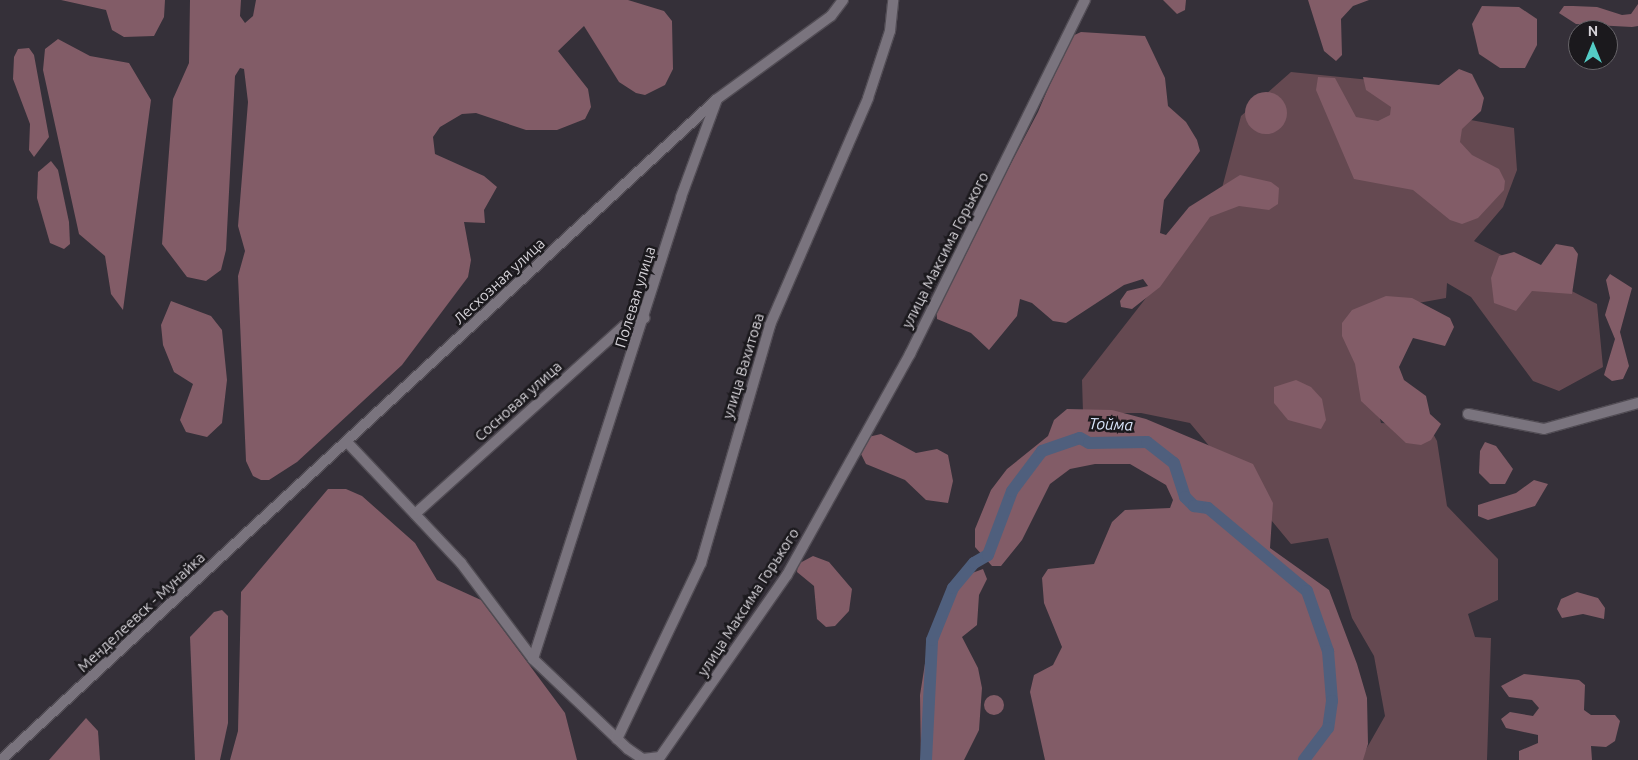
<!DOCTYPE html>
<meta charset="utf-8">
<style>
body{margin:0}
#map{position:relative;width:1638px;height:760px;overflow:hidden;background:#353039;font-family:Ubuntu,sans-serif}
div>[style]{position:absolute}
.green>*{inset:0;background:#654951}
.forest>*{inset:0;background:#825c67}
.round{border-radius:50%}
.river>*{height:12px;margin:-6px;padding:0 6px;transform-origin:6px;border-radius:6px;background:#4f5f7d}
.roads{filter:drop-shadow(1px 0 #514c54) drop-shadow(-1px 0 #514c54) drop-shadow(0 1px #514c54) drop-shadow(0 -1px #514c54)}
.minor>*{height:10px;margin:-5px;padding:0 5px;transform-origin:5px;border-radius:5px;background:#7a747e}
span{translate:-50% -50%;white-space:nowrap;text-align:center;line-height:1.15;-webkit-text-stroke:5px #1b191d;paint-order:stroke}
.street-label{font-size:15px;color:#d6d3d9}
.water-label{font-size:16px;color:#d8e4fa;font-style:italic}
.north{position:absolute;left:1568px;top:20px;width:50px;height:50px;box-sizing:border-box;background:#1b191d;border:1px solid #666368;border-radius:50%;rotate:0deg;font-size:14px;font-weight:700;line-height:20px;text-align:center;color:#d6d3d9}
.north::after{content:'';display:block;margin:auto;width:18px;height:22px;background:#54cdc6;clip-path:polygon(50% 0,100% 100%,50% 72%,0 100%)}
</style>
<div id="map">
<div class="green">
<div style="clip-path:polygon(1291px 72px,1370px 80px,1460px 118px,1514px 128px,1517px 170px,1503px 207px,1474px 241px,1597px 304px,1603px 367px,1559px 391px,1533px 381px,1471px 297px,1447px 283px,1446px 298px,1390px 308px,1367px 362px,1381px 423px,1429px 426px,1437px 441px,1447px 506px,1498px 559px,1498px 600px,1468px 614px,1475px 637px,1491px 638px,1487px 760px,1360px 760px,1385px 716px,1374px 656px,1352px 618px,1328px 538px,1291px 544px,1190px 423px,1141px 413px,1083px 413px,1082px 380px,1217px 207px,1241px 116px)"></div>
</div>
<div class="forest">
<div style="clip-path:polygon(61px 0,165px 0,164px 17px,154px 36px,124px 37px,112px 30px,106px 10px)"></div>
<div style="clip-path:polygon(190px 0,241px 0,240px 16px,245px 23px,253px 16px,256px 0,628px 0,664px 11px,672px 21px,673px 69px,665px 85px,645px 95px,636px 93px,619px 82px,584px 26px,558px 51px,588px 89px,591px 107px,585px 119px,557px 130px,526px 130px,476px 113px,462px 114px,440px 127px,433px 137px,435px 154px,484px 176px,497px 187px,484px 210px,485px 223px,464px 222px,471px 260px,468px 277px,402px 365px,297px 462px,269px 480px,261px 480px,253px 476px,246px 461px,238px 276px,245px 251px,238px 226px,248px 102px,244px 69px,240px 68px,235px 76px,226px 250px,221px 270px,206px 281px,187px 277px,162px 244px,173px 99px,189px 63px)"></div>
<div style="clip-path:polygon(1163px 0,1186px 0,1185px 10px,1177px 14px)"></div>
<div style="clip-path:polygon(1308px 0,1369px 0,1353px 6px,1341px 19px,1342px 55px,1336px 61px,1324px 51px)"></div>
<div style="clip-path:polygon(1638px 4px,1638px 26px,1632px 27px,1576px 24px,1559px 13px,1564px 6px,1573px 6px,1597px 7px,1622px 15px,1631px 14px)"></div>
<div style="clip-path:polygon(1482px 6px,1519px 7px,1537px 19px,1537px 45px,1525px 68px,1500px 68px,1479px 54px,1472px 24px)"></div>
<div style="clip-path:polygon(1081px 32px,1145px 36px,1165px 78px,1168px 106px,1186px 122px,1197px 140px,1200px 151px,1164px 200px,1160px 233px,1166px 235px,1189px 207px,1240px 175px,1271px 182px,1279px 188px,1278px 204px,1269px 210px,1239px 206px,1210px 217px,1160px 287px,1132px 309px,1121px 307px,1120px 301px,1127px 291px,1148px 286px,1143px 279px,1124px 285px,1066px 323px,1053px 321px,1032px 303px,1020px 299px,1017px 316px,989px 350px,971px 333px,937px 319px,936px 306px,1038px 112px,1070px 37px)"></div>
<div style="clip-path:polygon(58px 39px,90px 56px,129px 63px,151px 100px,123px 310px,111px 294px,105px 256px,79px 234px,43px 70px,45px 49px)"></div>
<div style="clip-path:polygon(29px 48px,34px 55px,49px 137px,34px 157px,29px 150px,30px 124px,13px 79px,14px 57px,18px 49px)"></div>
<div style="clip-path:polygon(1459px 69px,1472px 74px,1484px 98px,1481px 111px,1462px 129px,1460px 142px,1472px 155px,1499px 169px,1505px 181px,1504px 190px,1478px 218px,1462px 224px,1450px 220px,1413px 190px,1354px 179px,1316px 90px,1318px 77px,1335px 78px,1356px 117px,1378px 121px,1390px 115px,1391px 107px,1366px 90px,1363px 77px,1439px 85px)"></div>
<div class="round" style="left:1245px;top:92px;width:42px;height:42px"></div>
<div style="clip-path:polygon(51px 161px,58px 170px,69px 222px,70px 244px,64px 249px,50px 243px,37px 198px,38px 172px)"></div>
<div style="clip-path:polygon(1556px 244px,1573px 247px,1578px 254px,1572px 294px,1532px 291px,1516px 311px,1494px 303px,1491px 278px,1499px 256px,1514px 252px,1541px 265px)"></div>
<div style="clip-path:polygon(1610px 274px,1632px 288px,1620px 332px,1629px 366px,1623px 379px,1612px 381px,1604px 375px,1615px 339px,1605px 315px,1610px 298px,1606px 280px)"></div>
<div style="clip-path:polygon(1386px 296px,1412px 298px,1450px 318px,1454px 327px,1445px 346px,1413px 338px,1399px 367px,1404px 380px,1426px 396px,1430px 414px,1441px 424px,1431px 440px,1421px 445px,1406px 443px,1361px 401px,1355px 364px,1342px 336px,1342px 323px,1352px 310px)"></div>
<div style="clip-path:polygon(171px 301px,211px 316px,222px 330px,227px 380px,222px 423px,207px 437px,186px 432px,180px 420px,193px 384px,174px 372px,163px 345px,161px 325px)"></div>
<div style="clip-path:polygon(1296px 380px,1311px 387px,1322px 399px,1326px 420px,1321px 429px,1288px 420px,1274px 403px,1274px 387px)"></div>
<div style="clip-path:polygon(1067px 409px,1112px 410px,1146px 419px,1253px 464px,1273px 503px,1270px 548px,1329px 590px,1357px 664px,1367px 698px,1368px 744px,1363px 760px,1045px 760px,1030px 692px,1034px 675px,1053px 665px,1062px 647px,1044px 603px,1042px 578px,1048px 569px,1094px 564px,1112px 522px,1125px 510px,1170px 508px,1173px 500px,1166px 485px,1130px 464px,1095px 464px,1070px 469px,1050px 484px,1022px 540px,1001px 566px,992px 566px,975px 547px,975px 529px,991px 490px,1007px 469px,1048px 436px,1054px 420px)"></div>
<div style="clip-path:polygon(881px 434px,916px 453px,937px 449px,948px 455px,953px 481px,948px 503px,926px 500px,905px 480px,866px 464px,860px 452px,868px 437px)"></div>
<div style="clip-path:polygon(1485px 442px,1496px 446px,1513px 469px,1505px 484px,1490px 484px,1479px 473px,1480px 451px)"></div>
<div style="clip-path:polygon(1534px 480px,1548px 484px,1535px 506px,1488px 520px,1478px 516px,1478px 505px,1516px 493px)"></div>
<div style="clip-path:polygon(328px 489px,346px 489px,362px 496px,415px 543px,437px 580px,481px 600px,565px 713px,577px 760px,230px 760px,238px 731px,241px 592px)"></div>
<div style="clip-path:polygon(813px 556px,829px 562px,852px 589px,849px 611px,835px 626px,826px 627px,817px 619px,814px 586px,797px 572px,798px 564px)"></div>
<div style="clip-path:polygon(983px 569px,987px 579px,979px 595px,977px 625px,962px 637px,978px 668px,982px 688px,979px 730px,964px 760px,921px 760px,920px 695px,929px 638px,941px 609px,972px 573px)"></div>
<div style="clip-path:polygon(1577px 592px,1598px 598px,1605px 608px,1604px 619px,1583px 614px,1562px 618px,1557px 609px,1561px 599px)"></div>
<div style="clip-path:polygon(214px 612px,222px 610px,228px 616px,228px 723px,220px 760px,195px 760px,190px 637px)"></div>
<div style="clip-path:polygon(1524px 674px,1579px 680px,1585px 685px,1584px 710px,1591px 715px,1615px 715px,1620px 721px,1615px 741px,1606px 747px,1591px 746px,1592px 760px,1519px 760px,1519px 751px,1538px 743px,1538px 735px,1506px 728px,1501px 719px,1510px 712px,1533px 716px,1539px 708px,1532px 700px,1509px 697px,1501px 686px)"></div>
<div class="round" style="left:984px;top:695px;width:20px;height:20px"></div>
<div style="clip-path:polygon(86px 718px,98px 731px,100px 760px,49px 760px)"></div>
</div>
<div class="river">
<div style="left:926px;top:760px;width:120px;rotate:-87.1deg"></div>
<div style="left:932px;top:640px;width:56px;rotate:-68deg"></div>
<div style="left:953px;top:588px;width:33px;rotate:-50deg"></div>
<div style="left:974px;top:563px;width:16px;rotate:-30deg"></div>
<div style="left:988px;top:555px;width:68px;rotate:-69.4deg"></div>
<div style="left:1012px;top:491px;width:50px;rotate:-53.1deg"></div>
<div style="left:1042px;top:451px;width:40px;rotate:-18.9deg"></div>
<div style="left:1080px;top:438px;width:10px;rotate:29deg"></div>
<div style="left:1089px;top:443px;width:58px;rotate:-1deg"></div>
<div style="left:1147px;top:442px;width:34px;rotate:38deg"></div>
<div style="left:1174px;top:463px;width:36px;rotate:72deg"></div>
<div style="left:1185px;top:497px;width:13px;rotate:45deg"></div>
<div style="left:1194px;top:506px;width:14px;rotate:8deg"></div>
<div style="left:1208px;top:508px;width:129px;rotate:40deg"></div>
<div style="left:1307px;top:591px;width:64px;rotate:70.7deg"></div>
<div style="left:1328px;top:651px;width:50px;rotate:85.4deg"></div>
<div style="left:1332px;top:701px;width:27px;rotate:98deg"></div>
<div style="left:1328px;top:728px;width:40px;rotate:127deg"></div>
</div>
<div class="roads">
<div class="minor">
<div style="left:1468px;top:414px;width:77px;rotate:11.2deg"></div>
<div style="left:1544px;top:429px;width:98px;rotate:-15.5deg"></div>
<div style="left:347px;top:442px;width:166px;rotate:46.7deg"></div>
<div style="left:461px;top:563px;width:120px;rotate:53.1deg"></div>
<div style="left:533px;top:659px;width:131px;rotate:43.5deg"></div>
<div style="left:628px;top:749px;width:18px;rotate:34deg"></div>
<div style="left:643px;top:759px;width:17px;rotate:-7deg"></div>
<div style="left:660px;top:757px;width:222px;rotate:-55.1deg"></div>
<div style="left:787px;top:575px;width:253px;rotate:-60.9deg"></div>
<div style="left:910px;top:354px;width:395px;rotate:-63.7deg"></div>
<div style="left:415px;top:514px;width:281px;rotate:-42deg"></div>
<div style="left:624px;top:326px;width:22px;rotate:-21deg"></div>
<div style="left:533px;top:659px;width:485px;rotate:-72.2deg"></div>
<div style="left:681px;top:197px;width:104px;rotate:-69.8deg"></div>
<div style="left:717px;top:99px;width:141px;rotate:-36.1deg"></div>
<div style="left:831px;top:16px;width:20px;rotate:-53deg"></div>
<div style="left:617px;top:739px;width:195px;rotate:-64.5deg"></div>
<div style="left:701px;top:563px;width:248px;rotate:-73.8deg"></div>
<div style="left:770px;top:325px;width:247px;rotate:-66.6deg"></div>
<div style="left:868px;top:98px;width:71px;rotate:-71.8deg"></div>
<div style="left:890px;top:31px;width:31px;rotate:-84deg"></div>
<div style="left:1px;top:760px;width:974px;rotate:-42.71deg"></div>
</div>
</div>
<div class="street-label">
<span style="left:945px;top:250px;rotate:-63deg">улица Максима Горького</span>
<span style="left:499px;top:281px;rotate:-43deg">Лесхозная улица</span>
<span style="left:635px;top:297px;rotate:-73deg">Полевая улица</span>
<span style="left:743px;top:366px;rotate:-73deg">улица Вахитова</span>
<span style="left:518px;top:401px;rotate:-42deg">Сосновая улица</span>
<span style="left:748px;top:602px;rotate:-57deg">улица Максима Горького</span>
<span style="left:141px;top:612px;rotate:-43deg">Менделеевск - Мунайка</span>
</div>
<div class="water-label">
<span style="left:1111px;top:424px;rotate:2deg">Тойма</span>
</div>
<div class="north">N</div>
</div>
